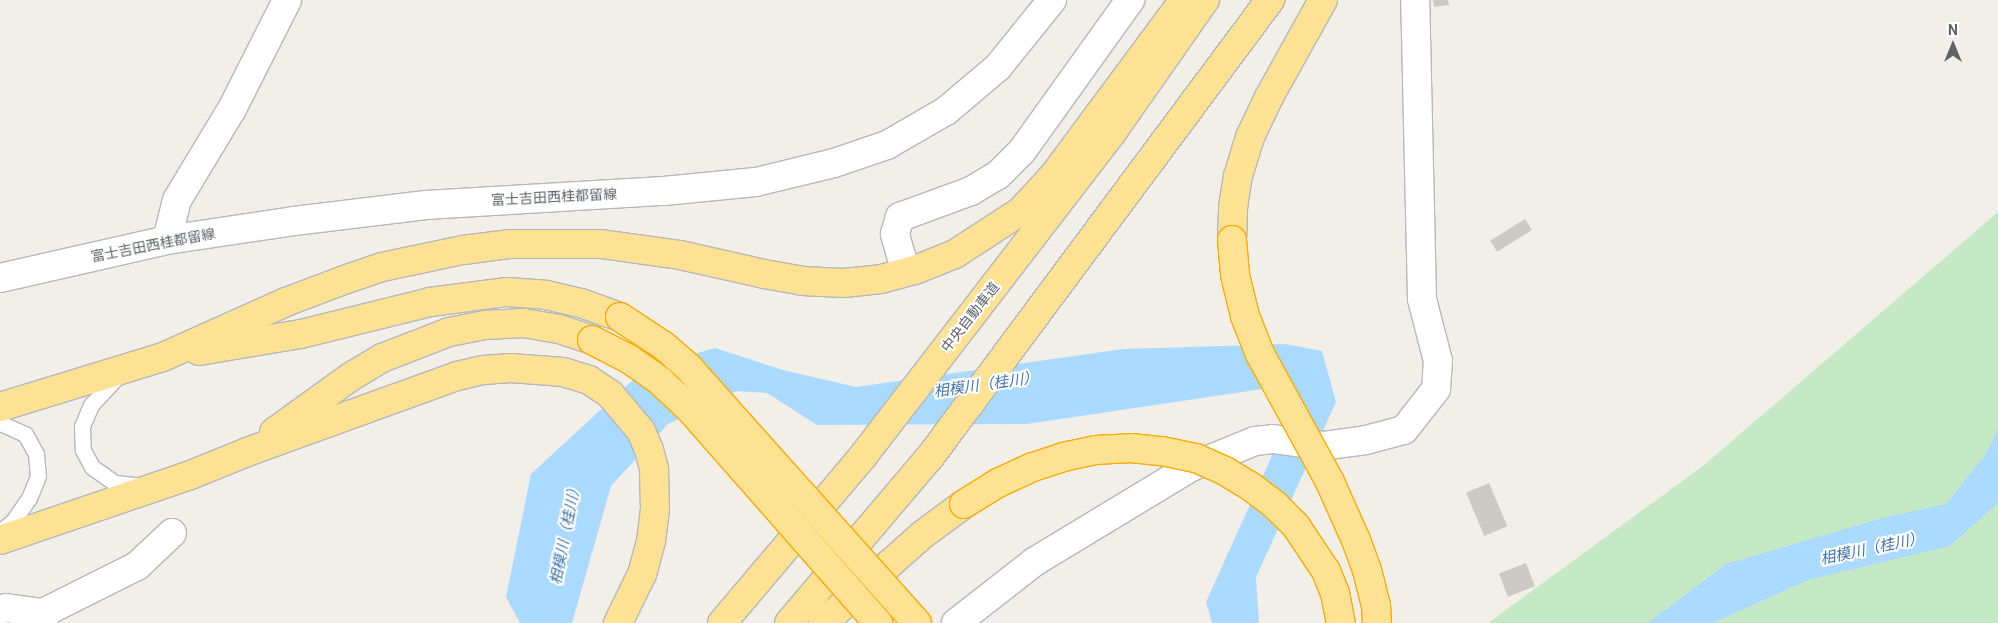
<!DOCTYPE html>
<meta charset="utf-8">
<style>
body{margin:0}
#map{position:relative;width:1998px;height:623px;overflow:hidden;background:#f1efe8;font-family:Roboto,"Noto Sans JP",sans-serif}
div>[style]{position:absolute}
.green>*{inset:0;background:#c5e8c5}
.water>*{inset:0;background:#aadaff}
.building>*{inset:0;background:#cccac5;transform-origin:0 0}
.roads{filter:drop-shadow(1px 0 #b5b8bc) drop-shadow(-1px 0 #b5b8bc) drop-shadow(0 1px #b5b8bc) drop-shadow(0 -1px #b5b8bc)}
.service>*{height:15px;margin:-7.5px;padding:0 7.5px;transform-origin:7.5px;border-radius:7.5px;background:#fff}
.minor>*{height:28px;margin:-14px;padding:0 14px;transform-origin:14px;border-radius:14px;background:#fff}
.secondary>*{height:28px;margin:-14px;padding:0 14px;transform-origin:14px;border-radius:14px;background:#fff}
.motorway>*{height:28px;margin:-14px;padding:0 14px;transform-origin:14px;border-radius:14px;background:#fde293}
.bridges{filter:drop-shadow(1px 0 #f9ab00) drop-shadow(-1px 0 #f9ab00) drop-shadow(0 1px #f9ab00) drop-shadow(0 -1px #f9ab00)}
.motorway-bridge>*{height:28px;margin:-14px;padding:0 14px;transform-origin:14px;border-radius:14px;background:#fde293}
span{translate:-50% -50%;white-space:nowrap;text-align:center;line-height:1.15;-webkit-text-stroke:4px #fff;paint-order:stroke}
.street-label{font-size:14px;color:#5f6368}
.water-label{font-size:15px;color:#4174aa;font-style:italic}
.north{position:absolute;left:1928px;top:20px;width:50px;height:50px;-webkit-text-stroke:4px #fff;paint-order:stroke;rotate:0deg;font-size:14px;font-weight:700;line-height:20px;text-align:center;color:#5f6368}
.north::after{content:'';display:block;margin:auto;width:18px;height:22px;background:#5f6368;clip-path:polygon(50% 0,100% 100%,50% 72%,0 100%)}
</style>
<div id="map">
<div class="green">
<div style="clip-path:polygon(1998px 212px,1998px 623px,1488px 623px,1703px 466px)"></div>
</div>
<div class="water">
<div style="clip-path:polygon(1285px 344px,1322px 351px,1336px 402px,1256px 577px,1259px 623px,1212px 623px,1206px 602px,1290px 416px,1269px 388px,1027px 424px,817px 425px,767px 393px,737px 391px,668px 424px,611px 486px,572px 623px,520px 623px,506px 597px,531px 474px,646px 368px,715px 348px,783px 370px,856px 387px,1123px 349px)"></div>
<div style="clip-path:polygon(1998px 429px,1998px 503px,1950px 546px,1808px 580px,1713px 623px,1648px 623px,1726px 564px,1882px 518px,1946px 504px,1986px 454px)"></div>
</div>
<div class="building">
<div style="clip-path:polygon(1433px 0,1448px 0,1449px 5px,1434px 7px)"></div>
<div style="left:1525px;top:219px;width:13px;height:41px;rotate:58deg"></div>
<div style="left:1489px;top:483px;width:47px;height:25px;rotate:67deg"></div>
<div style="left:1526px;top:563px;width:25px;height:29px;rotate:69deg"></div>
</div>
<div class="roads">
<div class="service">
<div style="left:118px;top:376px;width:40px;rotate:133deg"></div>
<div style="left:91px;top:405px;width:23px;rotate:113deg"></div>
<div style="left:82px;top:426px;width:24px;rotate:88deg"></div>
<div style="left:83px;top:450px;width:19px;rotate:62deg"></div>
<div style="left:92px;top:467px;width:28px;rotate:35deg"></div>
<div style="left:115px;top:483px;width:27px;rotate:6deg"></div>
<div style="left:0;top:423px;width:27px;rotate:24deg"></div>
<div style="left:25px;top:434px;width:23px;rotate:61deg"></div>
<div style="left:36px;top:454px;width:22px;rotate:85deg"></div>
<div style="left:38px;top:476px;width:24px;rotate:112deg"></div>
<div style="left:29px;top:498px;width:28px;rotate:125deg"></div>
<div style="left:13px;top:521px;width:17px;rotate:140deg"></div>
</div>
<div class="minor">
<div style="left:167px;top:240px;width:41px;rotate:-76deg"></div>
<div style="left:177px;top:200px;width:106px;rotate:-58.9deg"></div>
<div style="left:232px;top:109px;width:122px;rotate:-63.2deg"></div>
<div style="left:902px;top:259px;width:26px;rotate:-106deg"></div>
<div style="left:895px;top:234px;width:18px;rotate:-74deg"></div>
<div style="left:900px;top:217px;width:76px;rotate:-20.1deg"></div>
<div style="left:971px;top:191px;width:31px;rotate:-31deg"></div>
<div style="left:998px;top:175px;width:34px;rotate:-45deg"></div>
<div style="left:1022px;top:151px;width:186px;rotate:-54.4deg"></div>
<div style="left:0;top:610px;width:6px;rotate:-18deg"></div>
<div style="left:6px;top:608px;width:37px;rotate:8deg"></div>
<div style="left:44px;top:623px;width:10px;rotate:-96deg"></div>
<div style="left:43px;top:613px;width:105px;rotate:-26.6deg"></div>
<div style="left:137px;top:566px;width:48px;rotate:-43.3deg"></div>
<div style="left:956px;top:623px;width:99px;rotate:-38deg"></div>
<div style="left:1034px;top:562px;width:184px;rotate:-31.2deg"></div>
<div style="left:1191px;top:467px;width:69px;rotate:-22.1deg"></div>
<div style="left:1255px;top:441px;width:18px;rotate:-6deg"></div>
<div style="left:1273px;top:439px;width:50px;rotate:8deg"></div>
<div style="left:1323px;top:446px;width:43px;rotate:-7.9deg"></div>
<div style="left:1366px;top:440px;width:39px;rotate:-15deg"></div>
<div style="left:1404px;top:430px;width:52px;rotate:-52deg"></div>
<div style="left:1436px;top:389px;width:28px;rotate:-86deg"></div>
<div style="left:1438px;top:361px;width:64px;rotate:-104.5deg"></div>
<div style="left:1422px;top:299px;width:299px;rotate:-91.3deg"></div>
</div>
<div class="secondary">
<div style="left:0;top:278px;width:171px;rotate:-12.8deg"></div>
<div style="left:167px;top:240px;width:128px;rotate:-8.5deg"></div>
<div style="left:294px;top:221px;width:133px;rotate:-6.9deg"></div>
<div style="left:426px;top:205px;width:238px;rotate:-3.4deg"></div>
<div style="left:664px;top:191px;width:92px;rotate:-5.6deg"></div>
<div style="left:756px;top:182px;width:80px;rotate:-13.7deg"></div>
<div style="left:834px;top:163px;width:56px;rotate:-18.8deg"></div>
<div style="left:887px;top:145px;width:68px;rotate:-30deg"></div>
<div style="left:946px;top:111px;width:68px;rotate:-40.2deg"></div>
<div style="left:998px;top:67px;width:86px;rotate:-51.1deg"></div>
</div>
<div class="motorway">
<div style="left:1232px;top:240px;width:33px;rotate:-88deg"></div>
<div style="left:1233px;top:207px;width:31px;rotate:-81deg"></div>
<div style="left:1238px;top:176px;width:41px;rotate:-72.9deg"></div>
<div style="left:1250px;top:137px;width:44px;rotate:-64.6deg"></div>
<div style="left:1269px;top:97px;width:111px;rotate:-60.9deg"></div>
<div style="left:199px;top:351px;width:103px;rotate:-9.5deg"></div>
<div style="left:301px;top:334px;width:133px;rotate:-13.9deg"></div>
<div style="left:430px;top:302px;width:78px;rotate:-7.4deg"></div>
<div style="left:507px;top:292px;width:39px;rotate:4deg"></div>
<div style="left:546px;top:295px;width:36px;rotate:13deg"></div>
<div style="left:581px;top:303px;width:41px;rotate:19.7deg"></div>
<div style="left:0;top:407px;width:170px;rotate:-17.1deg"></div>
<div style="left:163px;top:357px;width:135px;rotate:-24.1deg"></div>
<div style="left:286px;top:302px;width:62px;rotate:-20.8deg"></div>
<div style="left:344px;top:280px;width:40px;rotate:-18.9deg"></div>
<div style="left:382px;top:267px;width:83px;rotate:-11.9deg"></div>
<div style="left:463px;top:250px;width:46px;rotate:-7.4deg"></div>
<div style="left:509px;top:244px;width:92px"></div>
<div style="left:601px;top:244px;width:80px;rotate:7.9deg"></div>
<div style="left:680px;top:255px;width:86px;rotate:12.7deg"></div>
<div style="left:764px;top:274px;width:39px;rotate:10deg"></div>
<div style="left:802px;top:281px;width:42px;rotate:2.7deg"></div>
<div style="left:844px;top:283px;width:37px;rotate:-6deg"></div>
<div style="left:881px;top:279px;width:35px;rotate:-15deg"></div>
<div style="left:915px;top:270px;width:43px;rotate:-21.8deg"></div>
<div style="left:955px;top:254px;width:79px;rotate:-33.1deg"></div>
<div style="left:1021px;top:211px;width:49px;rotate:-47.5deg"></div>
<div style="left:1054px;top:175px;width:218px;rotate:-53.4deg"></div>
<div style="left:274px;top:432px;width:96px;rotate:-35.7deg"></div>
<div style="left:352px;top:376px;width:35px;rotate:-31deg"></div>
<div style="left:382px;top:358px;width:72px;rotate:-21.2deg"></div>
<div style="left:449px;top:332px;width:38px;rotate:-11deg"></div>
<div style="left:486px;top:325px;width:38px;rotate:-3deg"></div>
<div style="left:524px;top:323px;width:36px;rotate:10deg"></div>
<div style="left:559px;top:329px;width:35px;rotate:18deg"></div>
<div style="left:0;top:540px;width:199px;rotate:-18.8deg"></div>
<div style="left:188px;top:476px;width:64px;rotate:-22.1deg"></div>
<div style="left:247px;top:452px;width:223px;rotate:-19.9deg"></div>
<div style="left:457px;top:376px;width:27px;rotate:-13deg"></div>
<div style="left:483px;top:370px;width:28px;rotate:-4deg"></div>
<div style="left:511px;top:368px;width:52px;rotate:4.4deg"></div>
<div style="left:563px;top:372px;width:27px;rotate:17deg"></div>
<div style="left:589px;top:380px;width:25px;rotate:34deg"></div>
<div style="left:610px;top:394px;width:48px;rotate:50deg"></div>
<div style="left:641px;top:431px;width:21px;rotate:67deg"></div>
<div style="left:649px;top:450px;width:20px;rotate:75deg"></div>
<div style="left:654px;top:469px;width:40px;rotate:88.6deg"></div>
<div style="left:655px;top:509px;width:32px;rotate:97deg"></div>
<div style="left:651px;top:541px;width:34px;rotate:105deg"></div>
<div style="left:642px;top:574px;width:55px;rotate:116.1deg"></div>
<div style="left:722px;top:623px;width:219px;rotate:-49.8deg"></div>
<div style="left:863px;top:456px;width:406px;rotate:-52.4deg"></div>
<div style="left:1111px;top:134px;width:164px;rotate:-55deg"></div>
<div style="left:789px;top:623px;width:218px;rotate:-49.7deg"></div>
<div style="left:930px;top:457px;width:570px;rotate:-53.35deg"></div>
<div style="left:823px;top:623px;width:132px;rotate:-41.6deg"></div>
<div style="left:922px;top:535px;width:52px;rotate:-36.4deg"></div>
</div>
</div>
<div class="bridges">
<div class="motorway-bridge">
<div style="left:1232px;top:240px;width:35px;rotate:85deg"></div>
<div style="left:1235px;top:275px;width:42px;rotate:76.3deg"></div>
<div style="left:1245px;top:316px;width:41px;rotate:68.5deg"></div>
<div style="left:1260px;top:354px;width:146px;rotate:61.3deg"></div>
<div style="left:1330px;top:482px;width:64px;rotate:65.9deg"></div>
<div style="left:1356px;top:540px;width:32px;rotate:70deg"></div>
<div style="left:1367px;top:570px;width:36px;rotate:76deg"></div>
<div style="left:1376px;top:605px;width:18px;rotate:87deg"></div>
<div style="left:620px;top:317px;width:53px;rotate:33.4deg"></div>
<div style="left:664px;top:346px;width:33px;rotate:41deg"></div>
<div style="left:689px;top:368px;width:342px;rotate:48.2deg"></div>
<div style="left:592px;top:340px;width:42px;rotate:27.2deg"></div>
<div style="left:629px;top:359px;width:38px;rotate:35deg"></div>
<div style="left:660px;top:381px;width:41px;rotate:43deg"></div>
<div style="left:690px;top:409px;width:285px;rotate:48.7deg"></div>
<div style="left:964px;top:504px;width:40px;rotate:-32deg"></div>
<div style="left:998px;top:483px;width:38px;rotate:-25deg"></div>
<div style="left:1033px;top:467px;width:32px;rotate:-18deg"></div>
<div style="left:1063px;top:457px;width:33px;rotate:-12deg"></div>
<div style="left:1095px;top:450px;width:36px;rotate:-3deg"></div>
<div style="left:1131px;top:448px;width:31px;rotate:6deg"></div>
<div style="left:1162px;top:451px;width:35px;rotate:12deg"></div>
<div style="left:1196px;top:458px;width:32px;rotate:24deg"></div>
<div style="left:1225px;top:471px;width:29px;rotate:31deg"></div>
<div style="left:1250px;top:486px;width:31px;rotate:37deg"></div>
<div style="left:1275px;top:505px;width:30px;rotate:45deg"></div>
<div style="left:1296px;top:526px;width:54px;rotate:56.3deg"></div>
<div style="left:1326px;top:571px;width:24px;rotate:68deg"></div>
<div style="left:1335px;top:593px;width:31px;rotate:79deg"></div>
</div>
</div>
<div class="street-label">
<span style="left:554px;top:197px;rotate:-3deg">富士吉田西桂都留線</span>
<span style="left:153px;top:245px;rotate:-11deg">富士吉田西桂都留線</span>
<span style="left:970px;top:317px;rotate:-52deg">中央自動車道</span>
</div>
<div class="water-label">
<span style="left:986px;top:385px;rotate:-8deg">相模川（桂川）</span>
<span style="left:566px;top:533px;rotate:-79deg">相模川（桂川）</span>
<span style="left:1872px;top:549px;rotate:-12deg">相模川（桂川）</span>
</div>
<div class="north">N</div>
</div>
